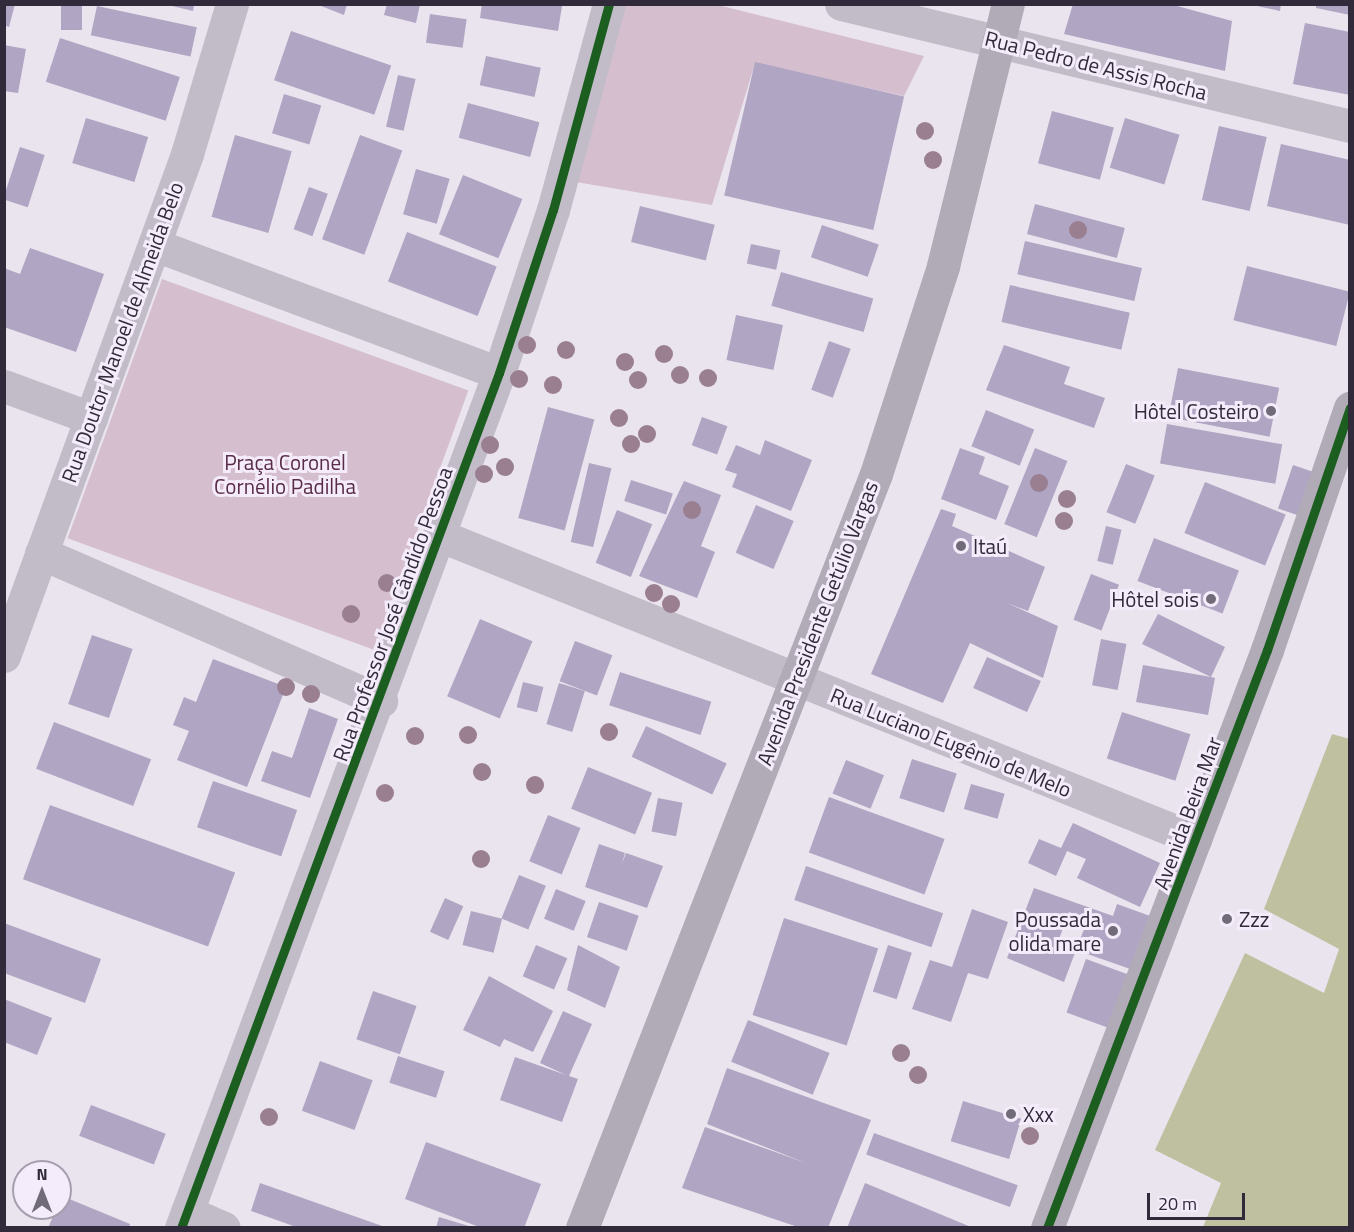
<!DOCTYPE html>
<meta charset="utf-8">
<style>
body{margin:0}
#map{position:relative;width:1354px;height:1232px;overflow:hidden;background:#eae4ee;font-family:"Titillium Web",sans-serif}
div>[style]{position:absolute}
.green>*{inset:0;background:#d5bece;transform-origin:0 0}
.water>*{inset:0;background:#bec09f}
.building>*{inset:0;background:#b0a5c3;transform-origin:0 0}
.minor>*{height:33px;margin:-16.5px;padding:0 16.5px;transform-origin:16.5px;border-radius:16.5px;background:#c2bcc8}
.major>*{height:33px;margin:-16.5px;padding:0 16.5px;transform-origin:16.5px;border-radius:16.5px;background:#b1abb7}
.cycleway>*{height:9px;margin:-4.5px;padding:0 4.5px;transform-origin:4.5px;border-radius:4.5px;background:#1b5e20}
.trees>*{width:18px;height:18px;margin:-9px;border-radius:50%;background:#9a7f91}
.dots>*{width:16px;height:16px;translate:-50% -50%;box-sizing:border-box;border:3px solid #f5ecfb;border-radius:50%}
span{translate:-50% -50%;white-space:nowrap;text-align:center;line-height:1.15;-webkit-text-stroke:6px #f5ecfb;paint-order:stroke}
.street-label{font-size:21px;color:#302a3a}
.poi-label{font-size:21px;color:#302a3a}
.right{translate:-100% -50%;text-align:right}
.left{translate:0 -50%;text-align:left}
.park-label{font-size:21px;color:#592d45}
.frame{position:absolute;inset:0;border:6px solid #302a3a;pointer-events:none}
.north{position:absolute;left:12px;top:1160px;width:60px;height:60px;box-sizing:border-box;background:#f5ecfb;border:2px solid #a69eae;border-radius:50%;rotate:0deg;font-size:16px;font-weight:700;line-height:24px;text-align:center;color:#302a3a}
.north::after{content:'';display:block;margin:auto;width:21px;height:27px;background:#716b79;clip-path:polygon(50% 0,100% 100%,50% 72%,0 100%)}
.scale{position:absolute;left:1147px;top:1193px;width:98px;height:27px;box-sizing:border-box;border:3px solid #302a3a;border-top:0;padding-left:8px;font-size:18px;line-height:21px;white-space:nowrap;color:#302a3a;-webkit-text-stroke:4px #f5ecfb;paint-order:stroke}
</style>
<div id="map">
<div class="green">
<div style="clip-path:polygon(625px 5px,718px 5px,924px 56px,904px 96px,755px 63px,712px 205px,576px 182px)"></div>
<div style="left:162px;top:279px;width:326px;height:276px;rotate:20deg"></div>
</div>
<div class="water">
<div style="clip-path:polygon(1332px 734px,1350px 739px,1349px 1227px,1203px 1227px,1221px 1183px,1155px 1150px,1245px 953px,1324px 993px,1339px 949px,1264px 909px)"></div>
</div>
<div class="building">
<div style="clip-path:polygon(4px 4px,15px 4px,9px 27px,4px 25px)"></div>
<div style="clip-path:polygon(316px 4px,347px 4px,344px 15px)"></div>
<div style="clip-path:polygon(387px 4px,420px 4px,416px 23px,384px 15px)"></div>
<div style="clip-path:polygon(482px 4px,562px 6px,558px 31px,480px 18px)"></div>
<div style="clip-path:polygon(1073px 4px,1170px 4px,1232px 21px,1225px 71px,1064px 34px)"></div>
<div style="clip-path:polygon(1248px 4px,1281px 4px,1280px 11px)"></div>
<div style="clip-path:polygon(1316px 4px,1350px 4px,1350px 15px,1316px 8px)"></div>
<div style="left:61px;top:5px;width:21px;height:25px"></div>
<div style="clip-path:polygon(168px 5px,194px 5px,193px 11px)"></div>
<div style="left:97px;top:6px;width:102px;height:30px;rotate:12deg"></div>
<div style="left:430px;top:14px;width:37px;height:29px;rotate:8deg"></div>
<div style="clip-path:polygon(1305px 23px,1350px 32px,1350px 95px,1293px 84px)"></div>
<div style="left:291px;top:31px;width:106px;height:52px;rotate:19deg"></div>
<div style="left:60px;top:38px;width:126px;height:46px;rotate:18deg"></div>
<div style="clip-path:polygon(4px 45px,26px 49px,18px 93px,4px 91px)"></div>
<div style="left:486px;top:56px;width:56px;height:30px;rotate:12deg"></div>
<div style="left:755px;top:62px;width:153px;height:137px;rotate:13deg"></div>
<div style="left:398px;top:75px;width:18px;height:53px;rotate:13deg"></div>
<div style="left:284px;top:94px;width:39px;height:41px;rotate:17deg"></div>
<div style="left:468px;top:103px;width:74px;height:36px;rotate:15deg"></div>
<div style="left:1052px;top:111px;width:64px;height:54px;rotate:15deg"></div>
<div style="left:86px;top:118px;width:65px;height:47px;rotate:17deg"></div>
<div style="left:1125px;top:118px;width:57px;height:52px;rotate:17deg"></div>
<div style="left:1219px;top:126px;width:49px;height:76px;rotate:13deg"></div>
<div style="left:235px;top:135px;width:59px;height:85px;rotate:16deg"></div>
<div style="left:360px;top:135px;width:45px;height:111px;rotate:20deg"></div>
<div style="clip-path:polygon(1281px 144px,1350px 160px,1350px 225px,1267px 206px)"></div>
<div style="left:20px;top:147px;width:26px;height:55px;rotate:18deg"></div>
<div style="left:416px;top:169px;width:35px;height:47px;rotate:16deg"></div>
<div style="left:463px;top:175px;width:64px;height:64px;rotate:22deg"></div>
<div style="left:309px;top:187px;width:20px;height:45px;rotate:20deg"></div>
<div style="left:1035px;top:204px;width:93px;height:31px;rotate:15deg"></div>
<div style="left:640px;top:206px;width:77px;height:37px;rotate:14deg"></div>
<div style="left:822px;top:225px;width:60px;height:34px;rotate:19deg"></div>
<div style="left:407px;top:232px;width:96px;height:53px;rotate:21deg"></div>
<div style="left:1025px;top:241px;width:120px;height:34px;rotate:13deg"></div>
<div style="left:751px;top:244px;width:30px;height:20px;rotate:12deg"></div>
<div style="clip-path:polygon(30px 248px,104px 274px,76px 352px,4px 327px,4px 268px,20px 274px)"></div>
<div style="left:1247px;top:266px;width:106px;height:56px;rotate:14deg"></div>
<div style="left:781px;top:272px;width:96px;height:35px;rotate:16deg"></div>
<div style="left:1010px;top:285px;width:123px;height:38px;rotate:13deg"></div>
<div style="left:736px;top:315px;width:48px;height:46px;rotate:12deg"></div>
<div style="left:829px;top:341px;width:23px;height:52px;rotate:20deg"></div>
<div style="clip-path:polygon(1004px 345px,1070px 367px,1064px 384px,1105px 398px,1094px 428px,986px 390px)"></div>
<div style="left:1178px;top:368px;width:103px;height:50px;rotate:11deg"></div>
<div style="left:548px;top:407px;width:48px;height:115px;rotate:15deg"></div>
<div style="left:986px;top:410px;width:52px;height:39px;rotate:22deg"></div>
<div style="left:702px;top:417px;width:27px;height:30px;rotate:20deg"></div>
<div style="left:1167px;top:424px;width:117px;height:40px;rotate:10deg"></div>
<div style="clip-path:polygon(765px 440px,812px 460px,791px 511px,732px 487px,737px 474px,725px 470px,736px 445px,760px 455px)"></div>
<div style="clip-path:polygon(960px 448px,985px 457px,979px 474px,1009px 486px,996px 520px,941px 499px)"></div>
<div style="left:1035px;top:448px;width:35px;height:82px;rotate:22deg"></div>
<div style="left:589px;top:463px;width:23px;height:81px;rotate:13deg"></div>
<div style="left:1126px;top:464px;width:31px;height:52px;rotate:22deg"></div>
<div style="left:1293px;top:465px;width:24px;height:46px;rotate:19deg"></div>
<div style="left:631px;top:480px;width:44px;height:22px;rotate:18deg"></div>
<div style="clip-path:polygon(684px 481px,721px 495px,701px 546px,715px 552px,697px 598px,639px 576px)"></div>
<div style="left:1205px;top:482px;width:87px;height:55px;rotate:22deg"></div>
<div style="left:756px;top:505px;width:41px;height:52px;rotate:23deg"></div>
<div style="clip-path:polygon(941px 509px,956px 514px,952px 526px,1045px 567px,1028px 611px,1007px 603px,1058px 626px,1043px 678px,970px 643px,943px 703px,871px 674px)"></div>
<div style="left:617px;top:510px;width:38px;height:57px;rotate:22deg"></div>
<div style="left:1106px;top:526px;width:16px;height:36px;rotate:14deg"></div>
<div style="left:1154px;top:538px;width:91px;height:46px;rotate:21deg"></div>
<div style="left:1091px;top:574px;width:30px;height:49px;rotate:21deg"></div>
<div style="clip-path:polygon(1158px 614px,1225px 647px,1211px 677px,1215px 678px,1208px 715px,1136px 702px,1143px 665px,1211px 677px,1142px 644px)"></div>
<div style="left:480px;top:619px;width:57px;height:84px;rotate:23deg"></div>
<div style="left:92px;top:635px;width:43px;height:73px;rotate:19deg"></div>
<div style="left:1101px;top:639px;width:26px;height:47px;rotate:11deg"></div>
<div style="left:575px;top:641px;width:40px;height:43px;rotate:21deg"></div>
<div style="left:987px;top:657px;width:59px;height:34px;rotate:24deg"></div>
<div style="clip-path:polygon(213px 659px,286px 687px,247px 787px,177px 760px,189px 731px,173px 725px,184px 697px,196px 702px)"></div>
<div style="left:620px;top:672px;width:96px;height:35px;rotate:18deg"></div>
<div style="left:523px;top:682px;width:21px;height:26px;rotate:14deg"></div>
<div style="left:559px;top:683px;width:27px;height:43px;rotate:17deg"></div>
<div style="clip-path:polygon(309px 708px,338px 719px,310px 798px,261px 781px,272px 751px,292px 758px)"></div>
<div style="left:1122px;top:712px;width:72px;height:49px;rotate:18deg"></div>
<div style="left:54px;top:722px;width:104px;height:50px;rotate:21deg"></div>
<div style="left:646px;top:726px;width:89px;height:34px;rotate:25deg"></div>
<div style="left:912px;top:759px;width:47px;height:41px;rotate:18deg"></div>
<div style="left:846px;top:760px;width:41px;height:36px;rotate:22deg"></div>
<div style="left:588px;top:767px;width:69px;height:45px;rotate:22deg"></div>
<div style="left:213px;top:781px;width:89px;height:49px;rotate:19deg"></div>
<div style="left:971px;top:784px;width:35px;height:26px;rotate:16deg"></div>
<div style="left:829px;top:797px;width:123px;height:59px;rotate:20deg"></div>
<div style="left:658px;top:798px;width:25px;height:34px;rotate:11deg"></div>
<div style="left:50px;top:805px;width:197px;height:79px;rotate:20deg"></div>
<div style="left:548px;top:815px;width:35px;height:50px;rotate:22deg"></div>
<div style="clip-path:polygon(1073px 823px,1160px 863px,1140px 907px,1077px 878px,1086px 859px,1067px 851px,1056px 876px,1028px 863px,1039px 839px,1061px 848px)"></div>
<div style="clip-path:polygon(599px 844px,625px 853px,622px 864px,626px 853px,663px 866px,647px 908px,585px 887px)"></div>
<div style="left:806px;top:866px;width:145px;height:36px;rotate:19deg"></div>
<div style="left:519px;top:875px;width:29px;height:47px;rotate:22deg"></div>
<div style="clip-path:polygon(1034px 888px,1113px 916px,1117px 904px,1153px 917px,1133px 970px,1076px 950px,1088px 919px,1069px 912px,1059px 939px,1076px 950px,1064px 982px,1007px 958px)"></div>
<div style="left:556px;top:889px;width:32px;height:32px;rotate:22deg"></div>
<div style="left:445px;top:898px;width:20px;height:37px;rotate:24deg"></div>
<div style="left:599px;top:902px;width:42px;height:37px;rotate:19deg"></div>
<div style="clip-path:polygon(972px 909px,1008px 922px,988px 979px,968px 973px,951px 1022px,912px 1009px,930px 960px,952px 967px)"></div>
<div style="left:471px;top:911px;width:32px;height:35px;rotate:14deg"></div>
<div style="left:784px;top:918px;width:99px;height:102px;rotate:18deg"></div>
<div style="clip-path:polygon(4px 923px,101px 959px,85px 1003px,4px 973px)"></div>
<div style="left:536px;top:945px;width:34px;height:34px;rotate:23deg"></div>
<div style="clip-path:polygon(578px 945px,620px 967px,605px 1008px,567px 990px)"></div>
<div style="left:888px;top:945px;width:25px;height:49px;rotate:18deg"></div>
<div style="left:1086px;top:959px;width:45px;height:57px;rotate:20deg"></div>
<div style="clip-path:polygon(489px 976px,553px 1011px,533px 1052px,504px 1039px,500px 1047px,463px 1030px)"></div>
<div style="left:373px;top:991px;width:46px;height:51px;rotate:19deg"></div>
<div style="clip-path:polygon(4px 999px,52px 1018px,37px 1055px,4px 1042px)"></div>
<div style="clip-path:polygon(563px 1011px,592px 1024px,569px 1076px,578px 1079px,562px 1122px,500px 1100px,515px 1057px,566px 1075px,540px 1063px)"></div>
<div style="left:748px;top:1020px;width:88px;height:45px;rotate:22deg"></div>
<div style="left:398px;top:1056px;width:49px;height:28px;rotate:18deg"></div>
<div style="left:320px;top:1061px;width:56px;height:53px;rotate:20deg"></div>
<div style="clip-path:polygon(727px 1068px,871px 1120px,828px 1228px,801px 1228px,682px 1188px,705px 1127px,806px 1163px,707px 1124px)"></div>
<div style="left:963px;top:1101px;width:61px;height:42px;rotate:17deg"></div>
<div style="left:91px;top:1105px;width:80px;height:33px;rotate:21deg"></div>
<div style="left:874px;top:1133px;width:153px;height:23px;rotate:20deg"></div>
<div style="clip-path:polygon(426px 1142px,541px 1184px,524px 1228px,482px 1228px,405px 1199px)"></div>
<div style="clip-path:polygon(260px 1183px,385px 1227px,385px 1228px,299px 1228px,251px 1211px)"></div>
<div style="clip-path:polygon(865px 1183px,971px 1227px,971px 1228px,847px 1228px)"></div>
<div style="clip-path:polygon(62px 1196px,130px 1224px,129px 1228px,48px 1228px)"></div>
<div style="clip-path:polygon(439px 1217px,472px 1227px,472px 1228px,436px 1228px)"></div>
</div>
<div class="minor">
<div style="left:841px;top:4px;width:523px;rotate:13.48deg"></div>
<div style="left:155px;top:245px;width:367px;rotate:20.4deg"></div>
<div style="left:4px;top:386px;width:93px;rotate:20.2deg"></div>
<div style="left:441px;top:536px;width:813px;rotate:21.89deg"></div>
<div style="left:41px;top:553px;width:371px;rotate:23.5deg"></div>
<div style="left:4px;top:656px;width:534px;rotate:-69.97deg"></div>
<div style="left:187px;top:154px;width:157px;rotate:-73.3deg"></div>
<div style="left:187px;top:1212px;width:40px;rotate:23.4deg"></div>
<div style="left:181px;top:1228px;width:912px;rotate:-69.6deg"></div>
<div style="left:499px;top:373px;width:172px;rotate:-71.7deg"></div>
<div style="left:553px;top:210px;width:213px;rotate:-74.8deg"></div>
</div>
<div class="major">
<div style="left:582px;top:1228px;width:809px;rotate:-68.7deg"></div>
<div style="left:876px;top:474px;width:219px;rotate:-72.1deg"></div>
<div style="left:943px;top:266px;width:270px;rotate:-76.1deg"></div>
<div style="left:1047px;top:1228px;width:618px;rotate:-69.16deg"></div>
<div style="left:1267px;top:650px;width:256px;rotate:-71.1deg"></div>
</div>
<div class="cycleway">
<div style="left:181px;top:1228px;width:912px;rotate:-69.6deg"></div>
<div style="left:499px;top:373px;width:172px;rotate:-71.7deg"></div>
<div style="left:553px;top:210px;width:213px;rotate:-74.8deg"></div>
<div style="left:1047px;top:1228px;width:618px;rotate:-69.16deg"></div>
<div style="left:1267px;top:650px;width:256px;rotate:-71.1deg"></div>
</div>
<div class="trees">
<div style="left:925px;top:131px"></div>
<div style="left:933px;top:160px"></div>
<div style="left:1078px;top:230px"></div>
<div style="left:527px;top:345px"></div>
<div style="left:566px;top:350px"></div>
<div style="left:664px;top:354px"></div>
<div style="left:625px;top:362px"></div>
<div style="left:680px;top:375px"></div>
<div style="left:708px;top:378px"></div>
<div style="left:519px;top:379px"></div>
<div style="left:638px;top:380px"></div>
<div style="left:553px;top:385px"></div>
<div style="left:619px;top:418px"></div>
<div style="left:647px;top:434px"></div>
<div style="left:631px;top:444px"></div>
<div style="left:490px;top:445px"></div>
<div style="left:505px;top:467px"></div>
<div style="left:484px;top:474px"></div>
<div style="left:1039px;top:483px"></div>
<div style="left:1067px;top:499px"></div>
<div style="left:692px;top:510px"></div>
<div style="left:1064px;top:521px"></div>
<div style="left:387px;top:583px"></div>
<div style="left:654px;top:593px"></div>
<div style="left:671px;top:604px"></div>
<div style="left:351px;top:614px"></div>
<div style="left:286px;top:687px"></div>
<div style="left:311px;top:694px"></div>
<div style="left:609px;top:732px"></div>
<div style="left:468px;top:735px"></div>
<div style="left:415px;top:736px"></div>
<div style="left:482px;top:772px"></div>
<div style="left:535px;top:785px"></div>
<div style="left:385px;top:793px"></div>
<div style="left:481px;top:859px"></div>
<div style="left:901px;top:1053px"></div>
<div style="left:918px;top:1075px"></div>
<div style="left:269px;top:1117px"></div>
<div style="left:1030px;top:1136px"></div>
</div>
<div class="dots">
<div style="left:1271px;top:411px;background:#716b79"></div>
<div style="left:961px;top:546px;background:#716b79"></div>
<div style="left:1211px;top:599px;background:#716b79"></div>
<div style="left:1227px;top:919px;background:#716b79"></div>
<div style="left:1113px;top:931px;background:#716b79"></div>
<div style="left:1011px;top:1114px;background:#716b79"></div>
</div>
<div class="street-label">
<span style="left:1096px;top:65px;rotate:14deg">Rua Pedro de Assis Rocha</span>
<span style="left:122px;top:332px;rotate:-70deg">Rua Doutor Manoel de Almeida Belo</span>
<span style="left:392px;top:614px;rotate:-70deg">Rua Professor José Cândido Pessoa</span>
<span style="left:817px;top:623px;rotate:-69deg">Avenida Presidente Getúlio Vargas</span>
<span style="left:951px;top:742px;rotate:22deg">Rua Luciano Eugênio de Melo</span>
<span style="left:1187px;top:813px;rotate:-70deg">Avenida Beira Mar</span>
</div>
<div class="poi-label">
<span class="right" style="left:1259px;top:411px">Hôtel Costeiro</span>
<span class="left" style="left:973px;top:546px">Itaú</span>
<span class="right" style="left:1199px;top:599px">Hôtel sois</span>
<span class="right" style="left:1101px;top:931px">Poussada<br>olida mare</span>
<span class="left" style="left:1239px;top:919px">Zzz</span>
<span class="left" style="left:1023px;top:1114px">Xxx</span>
</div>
<div class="park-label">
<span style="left:285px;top:474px">Praça Coronel<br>Cornélio Padilha</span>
</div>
<div class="frame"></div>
<div class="north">N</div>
<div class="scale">20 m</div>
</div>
